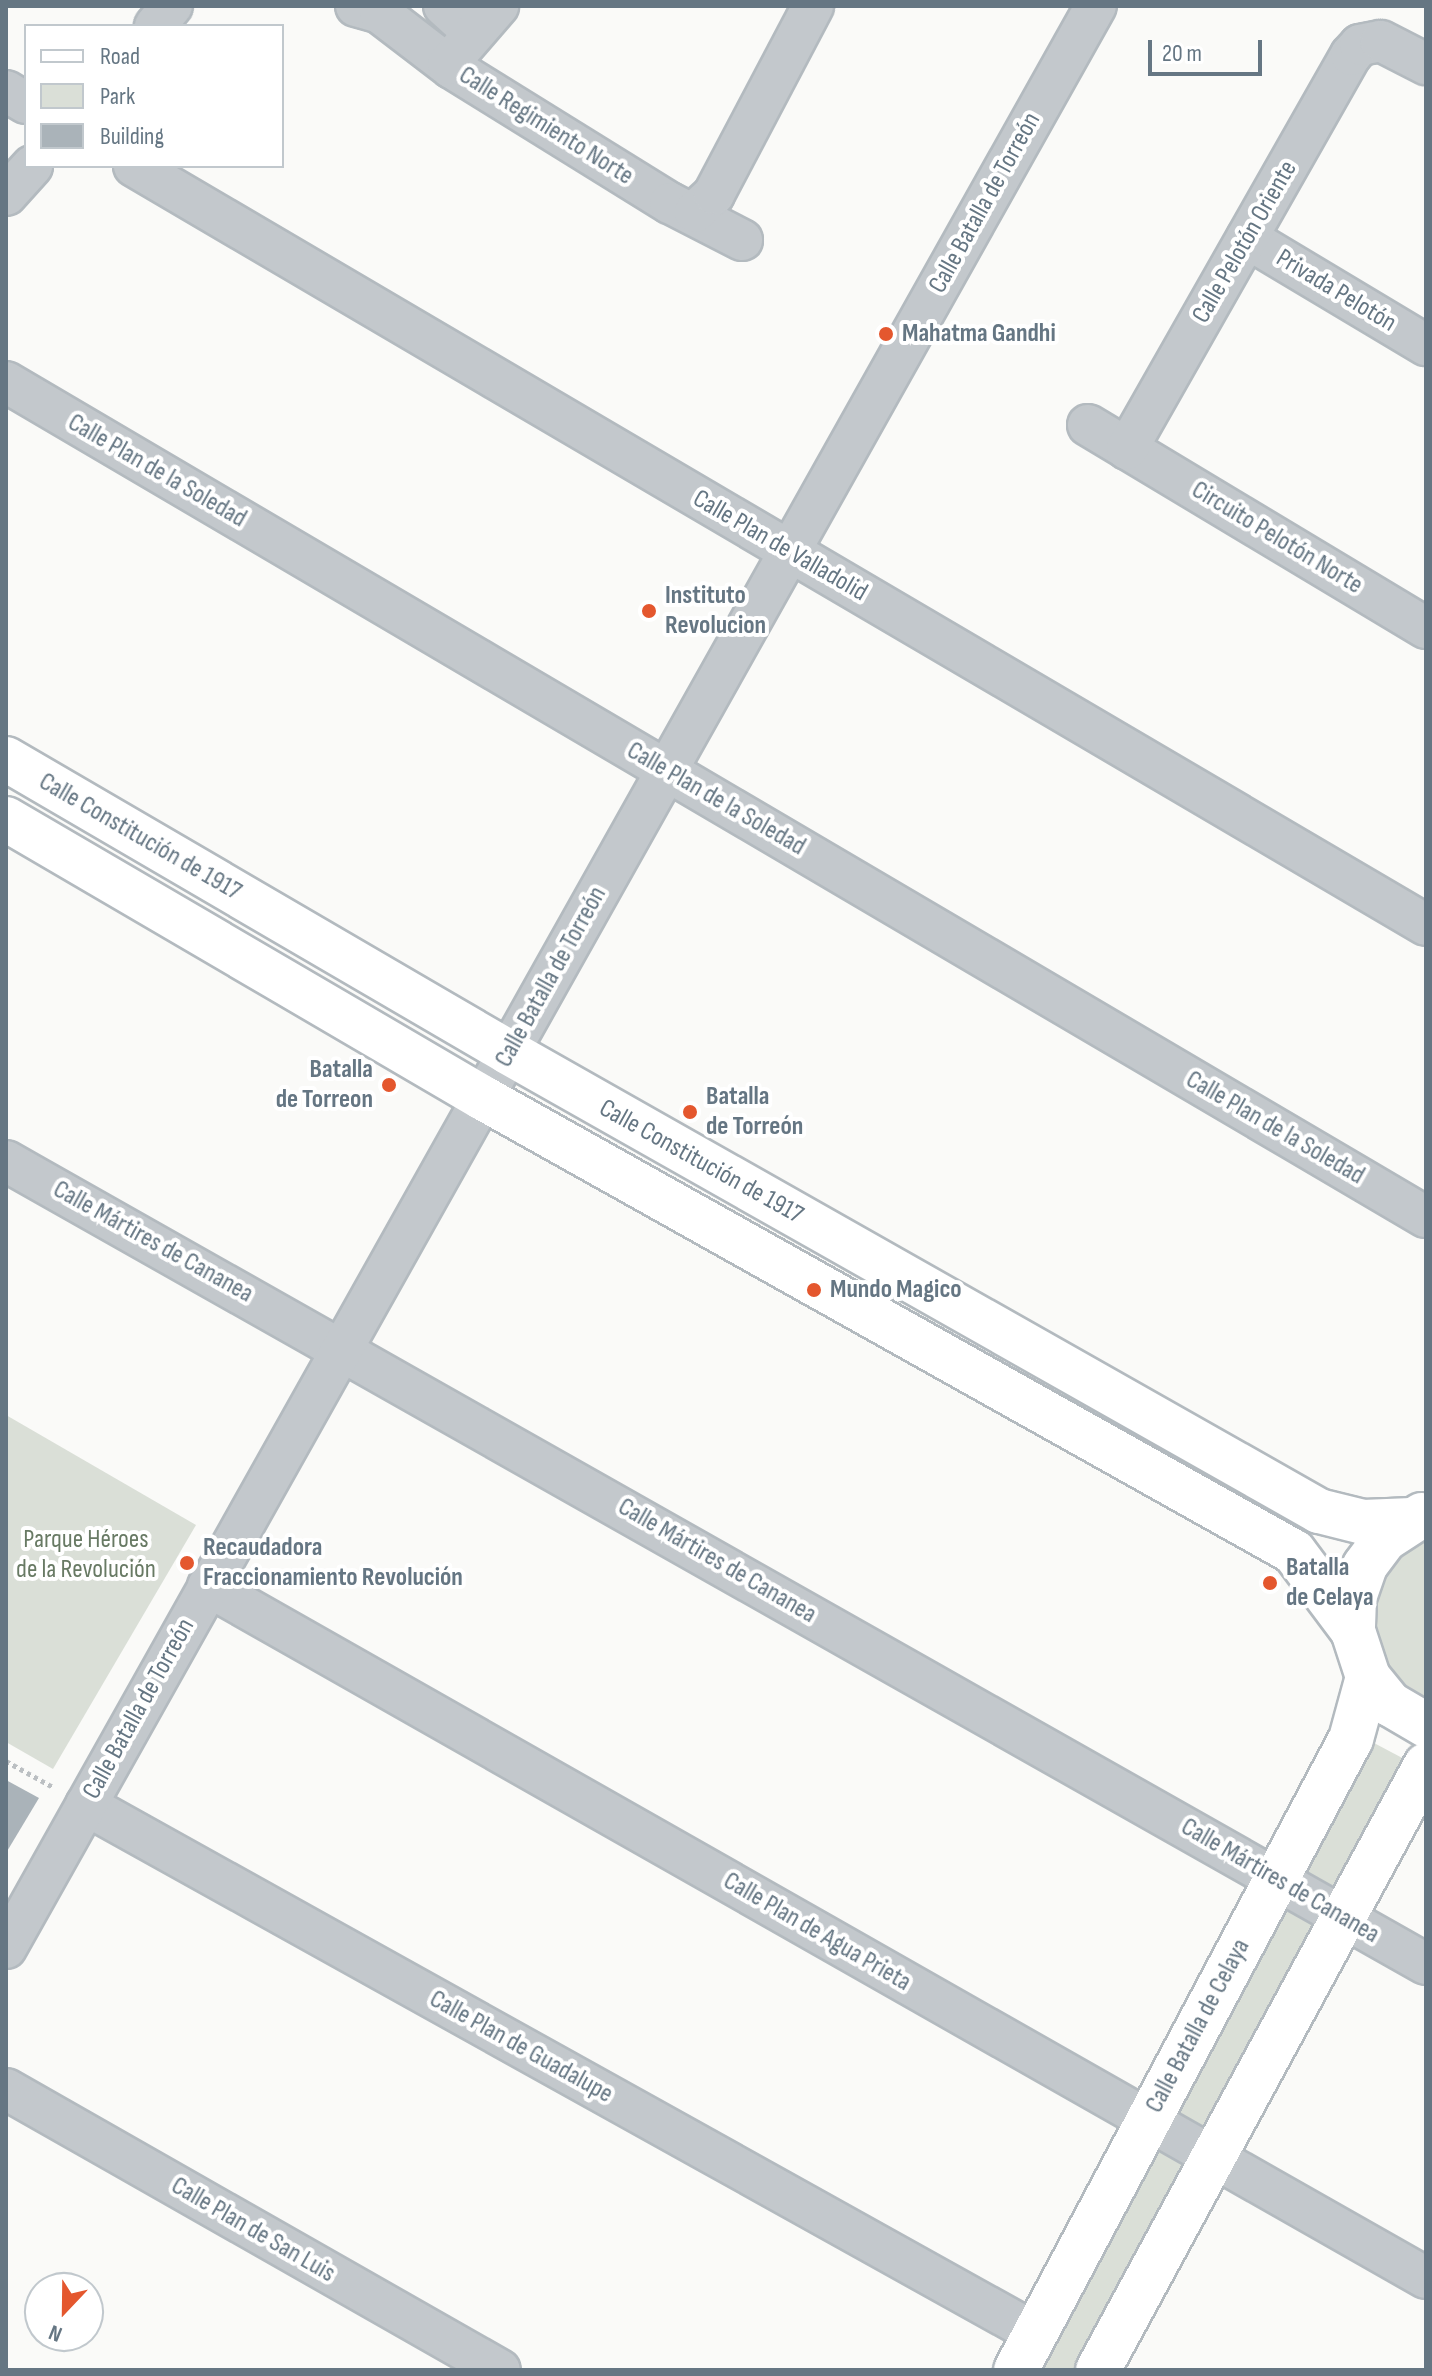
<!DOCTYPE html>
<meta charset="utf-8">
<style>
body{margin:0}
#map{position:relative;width:1432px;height:2376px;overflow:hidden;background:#fafaf8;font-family:"Sofia Sans Condensed",sans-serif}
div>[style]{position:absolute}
.green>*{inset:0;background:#dadfd7;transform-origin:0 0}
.building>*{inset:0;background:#aab3b9}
.path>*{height:5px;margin-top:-2.5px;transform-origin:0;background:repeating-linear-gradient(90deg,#bbbfc2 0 4px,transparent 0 8px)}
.roads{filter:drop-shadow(2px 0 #b3babf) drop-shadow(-2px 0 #b3babf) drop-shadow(0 2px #b3babf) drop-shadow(0 -2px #b3babf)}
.street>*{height:40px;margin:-20px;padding:0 20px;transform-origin:20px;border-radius:20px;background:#c3c8cc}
.secondary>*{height:44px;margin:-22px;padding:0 22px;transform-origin:22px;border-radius:22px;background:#fff}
.dots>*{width:22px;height:22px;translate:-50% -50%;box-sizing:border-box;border:4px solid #fff;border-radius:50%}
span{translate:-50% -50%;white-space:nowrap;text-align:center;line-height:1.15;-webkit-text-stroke:8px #fff;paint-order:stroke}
.street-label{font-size:26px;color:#657683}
.poi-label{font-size:26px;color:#657683;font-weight:700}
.left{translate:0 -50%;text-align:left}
.right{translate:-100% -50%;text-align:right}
.park-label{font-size:26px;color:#687a64}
.frame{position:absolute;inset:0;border:8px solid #657683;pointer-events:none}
.legend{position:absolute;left:24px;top:24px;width:260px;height:144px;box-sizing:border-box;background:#fff;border:2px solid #c1c8cd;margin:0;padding:10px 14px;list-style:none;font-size:24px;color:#657683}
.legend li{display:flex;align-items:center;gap:16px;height:40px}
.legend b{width:40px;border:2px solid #c1c8cd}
.north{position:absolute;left:24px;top:2272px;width:80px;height:80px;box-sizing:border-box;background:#fff;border:2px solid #c1c8cd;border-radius:50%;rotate:202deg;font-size:22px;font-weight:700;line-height:32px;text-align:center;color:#657683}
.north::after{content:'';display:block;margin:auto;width:28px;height:36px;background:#e4572e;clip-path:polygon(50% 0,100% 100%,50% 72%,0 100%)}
.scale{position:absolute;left:1148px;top:40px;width:114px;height:36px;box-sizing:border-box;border:4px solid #657683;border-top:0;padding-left:10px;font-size:24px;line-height:28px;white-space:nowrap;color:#657683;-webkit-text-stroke:6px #fff;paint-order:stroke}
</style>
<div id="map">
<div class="green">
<div style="clip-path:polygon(6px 1415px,196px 1525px,53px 1769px,6px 1742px)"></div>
<div style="clip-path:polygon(1426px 1533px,1426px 1712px,1369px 1644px,1373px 1586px,1388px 1561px)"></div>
<div style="left:1359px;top:1735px;width:72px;height:718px;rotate:28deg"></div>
</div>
<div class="building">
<div style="clip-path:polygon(6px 1780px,39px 1798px,6px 1853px)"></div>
</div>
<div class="path">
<div style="left:6px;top:1761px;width:54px;rotate:29deg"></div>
</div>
<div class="roads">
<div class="street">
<div style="left:356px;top:6px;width:25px;rotate:16deg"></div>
<div style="left:380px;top:13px;width:91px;rotate:37.4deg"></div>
<div style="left:452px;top:68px;width:256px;rotate:31.8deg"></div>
<div style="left:670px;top:203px;width:81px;rotate:27.2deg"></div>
<div style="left:444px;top:6px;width:40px;rotate:42deg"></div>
<div style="left:155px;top:26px;width:26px;rotate:-50deg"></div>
<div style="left:448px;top:64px;width:77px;rotate:-49.2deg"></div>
<div style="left:6px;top:91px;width:23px;rotate:31deg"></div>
<div style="left:134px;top:166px;width:1498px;rotate:30.43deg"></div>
<div style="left:6px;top:195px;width:39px;rotate:-48deg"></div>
<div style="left:695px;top:212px;width:26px;rotate:-43deg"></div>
<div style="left:714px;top:194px;width:212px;rotate:-62.2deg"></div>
<div style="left:1247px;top:238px;width:209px;rotate:30.9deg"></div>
<div style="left:6px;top:382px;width:1647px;rotate:30.46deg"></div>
<div style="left:1088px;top:425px;width:394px;rotate:31deg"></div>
<div style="left:1127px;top:449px;width:453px;rotate:-60.4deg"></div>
<div style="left:1351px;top:55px;width:13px;rotate:-48deg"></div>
<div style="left:1360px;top:45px;width:21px;rotate:-11deg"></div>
<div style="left:1381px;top:41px;width:51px;rotate:27.1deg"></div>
<div style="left:6px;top:1161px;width:1631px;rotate:29.49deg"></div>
<div style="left:208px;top:1586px;width:1401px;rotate:29.6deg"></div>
<div style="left:86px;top:1805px;width:1086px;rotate:29.09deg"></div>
<div style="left:6px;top:1948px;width:2227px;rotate:-60.7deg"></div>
<div style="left:6px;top:2089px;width:568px;rotate:29.63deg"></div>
</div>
<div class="secondary">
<div style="left:6px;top:759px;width:581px;rotate:30.27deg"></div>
<div style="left:508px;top:1052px;width:932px;rotate:29.51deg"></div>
<div style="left:1319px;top:1511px;width:45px;rotate:14deg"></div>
<div style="left:1363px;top:1522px;width:49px;rotate:-2.3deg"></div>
<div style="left:6px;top:819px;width:553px;rotate:30.32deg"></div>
<div style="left:483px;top:1098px;width:929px;rotate:29.24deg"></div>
<div style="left:1294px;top:1552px;width:99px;rotate:53.2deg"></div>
<div style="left:1422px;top:1515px;width:44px;rotate:147deg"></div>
<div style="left:1385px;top:1539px;width:34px;rotate:127deg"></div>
<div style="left:1365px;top:1566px;width:34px;rotate:109deg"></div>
<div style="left:1354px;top:1598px;width:33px;rotate:92deg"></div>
<div style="left:1353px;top:1631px;width:48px;rotate:71.9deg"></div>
<div style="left:1368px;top:1677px;width:35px;rotate:51deg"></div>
<div style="left:1390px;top:1704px;width:42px;rotate:30.3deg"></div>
<div style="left:1016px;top:2370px;width:714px;rotate:-62.04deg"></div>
<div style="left:1351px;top:1739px;width:64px;rotate:-74.7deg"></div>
<div style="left:1098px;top:2370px;width:688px;rotate:-61.54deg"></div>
</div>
</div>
<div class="dots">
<div style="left:886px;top:334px;background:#e4572e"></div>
<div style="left:649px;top:611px;background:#e4572e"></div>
<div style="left:389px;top:1085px;background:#e4572e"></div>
<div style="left:690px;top:1112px;background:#e4572e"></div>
<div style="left:814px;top:1290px;background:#e4572e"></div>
<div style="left:187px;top:1563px;background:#e4572e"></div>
<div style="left:1270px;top:1583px;background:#e4572e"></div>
</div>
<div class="street-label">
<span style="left:546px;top:126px;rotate:32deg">Calle Regimiento Norte</span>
<span style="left:985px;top:203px;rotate:-61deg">Calle Batalla de Torreón</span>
<span style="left:1245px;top:242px;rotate:-60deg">Calle Pelotón Oriente</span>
<span style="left:1336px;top:291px;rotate:31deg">Privada Pelotón</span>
<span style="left:157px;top:471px;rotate:30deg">Calle Plan de la Soledad</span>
<span style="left:1277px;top:538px;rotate:31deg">Circuito Pelotón Norte</span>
<span style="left:780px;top:546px;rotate:30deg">Calle Plan de Valladolid</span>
<span style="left:716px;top:799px;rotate:30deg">Calle Plan de la Soledad</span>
<span style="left:140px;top:837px;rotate:30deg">Calle Constitución de 1917</span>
<span style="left:551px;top:977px;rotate:-61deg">Calle Batalla de Torreón</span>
<span style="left:1275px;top:1128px;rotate:30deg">Calle Plan de la Soledad</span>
<span style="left:701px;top:1162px;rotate:29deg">Calle Constitución de 1917</span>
<span style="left:153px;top:1242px;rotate:29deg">Calle Mártires de Cananea</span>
<span style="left:717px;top:1561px;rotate:30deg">Calle Mártires de Cananea</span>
<span style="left:139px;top:1709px;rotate:-61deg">Calle Batalla de Torreón</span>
<span style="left:1280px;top:1881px;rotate:30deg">Calle Mártires de Cananea</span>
<span style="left:817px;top:1932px;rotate:30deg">Calle Plan de Agua Prieta</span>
<span style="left:1198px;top:2026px;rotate:-62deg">Calle Batalla de Celaya</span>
<span style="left:521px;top:2047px;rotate:29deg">Calle Plan de Guadalupe</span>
<span style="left:253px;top:2230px;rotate:30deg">Calle Plan de San Luis</span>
</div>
<div class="poi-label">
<span class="left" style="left:902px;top:334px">Mahatma Gandhi</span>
<span class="left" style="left:665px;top:611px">Instituto<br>Revolucion</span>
<span class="right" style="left:373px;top:1085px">Batalla<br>de Torreon</span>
<span class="left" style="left:706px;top:1112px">Batalla<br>de Torreón</span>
<span class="left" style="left:830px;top:1290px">Mundo Magico</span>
<span class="left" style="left:203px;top:1563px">Recaudadora<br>Fraccionamiento Revolución</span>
<span class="left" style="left:1286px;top:1583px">Batalla<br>de Celaya</span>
</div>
<div class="park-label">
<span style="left:86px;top:1555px">Parque Héroes<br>de la Revolución</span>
</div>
<div class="frame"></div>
<ul class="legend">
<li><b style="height:10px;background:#fff"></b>Road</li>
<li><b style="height:22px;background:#dadfd7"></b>Park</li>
<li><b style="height:22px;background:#aab3b9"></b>Building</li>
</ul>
<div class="north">N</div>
<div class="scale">20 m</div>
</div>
